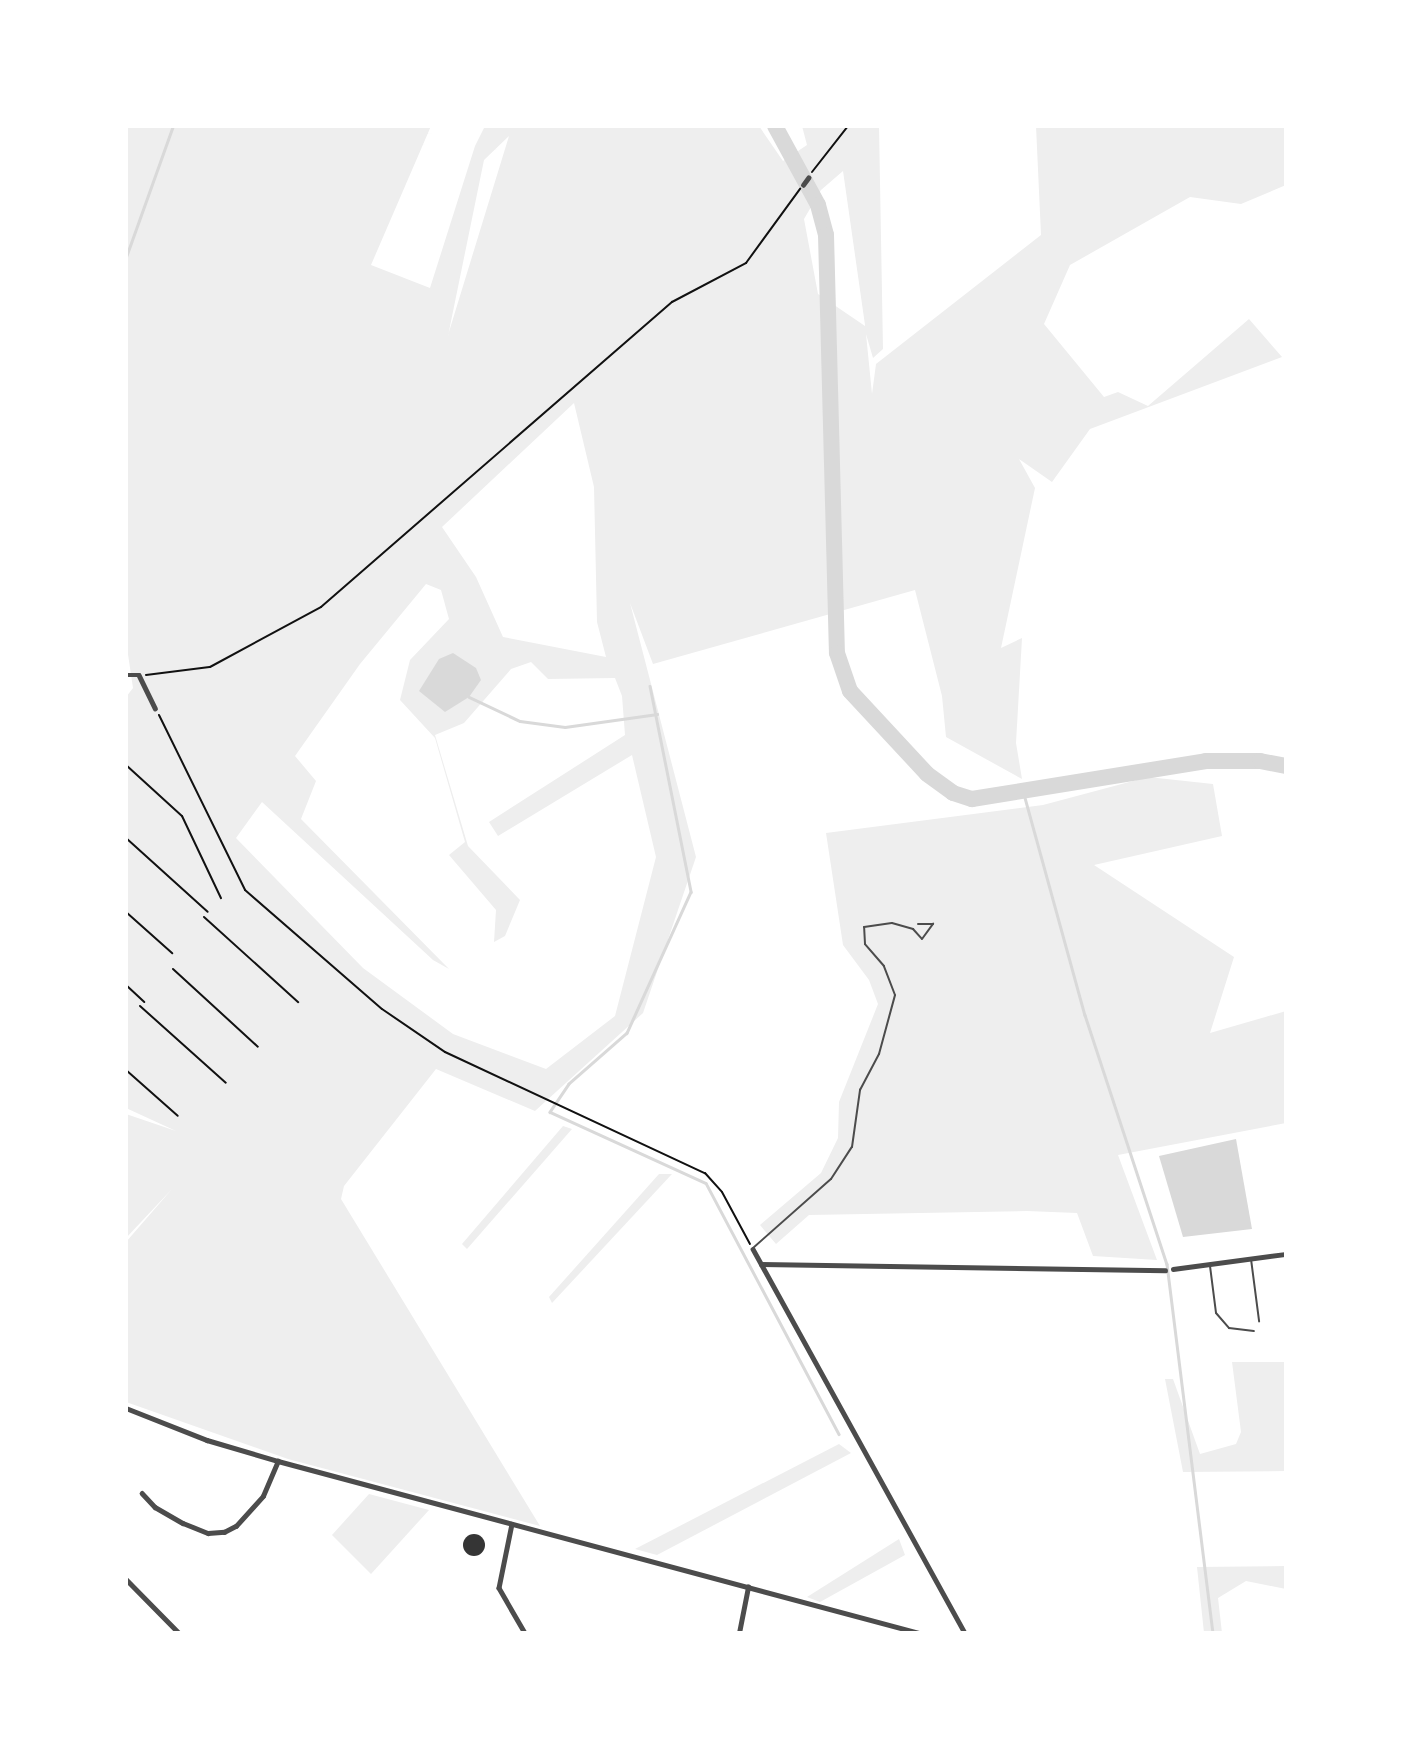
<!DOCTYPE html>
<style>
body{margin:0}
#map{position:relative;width:1412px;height:1759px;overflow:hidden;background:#fff;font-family:"Varela Round",sans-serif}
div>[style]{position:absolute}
.green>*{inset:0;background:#eee}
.water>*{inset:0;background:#d9d9d9}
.stream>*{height:2.5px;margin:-1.25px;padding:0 1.25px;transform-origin:1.25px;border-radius:1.25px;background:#d9d9d9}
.river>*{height:16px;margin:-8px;padding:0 8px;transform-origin:8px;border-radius:8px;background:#d9d9d9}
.building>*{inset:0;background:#353535}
.round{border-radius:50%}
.path>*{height:2px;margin:-1px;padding:0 1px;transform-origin:1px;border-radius:1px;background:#111}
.service>*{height:2px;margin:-1px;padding:0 1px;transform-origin:1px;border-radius:1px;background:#4c4c4c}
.minor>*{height:4.5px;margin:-2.25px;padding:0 2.25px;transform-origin:2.25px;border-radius:2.25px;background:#4c4c4c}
span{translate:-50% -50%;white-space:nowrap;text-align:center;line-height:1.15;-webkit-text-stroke:7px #fff;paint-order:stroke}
.frame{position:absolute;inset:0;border:128px solid #fff;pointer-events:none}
</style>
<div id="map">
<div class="green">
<div style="clip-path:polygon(evenodd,126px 126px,431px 126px,371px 265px,430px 288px,475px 146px,485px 126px,759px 126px,783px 161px,807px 145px,802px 126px,879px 126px,883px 349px,873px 358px,866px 334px,872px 394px,876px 364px,1041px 235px,1036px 126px,1286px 126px,1286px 185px,1241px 204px,1190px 197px,1070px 265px,1044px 324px,1104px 397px,1118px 392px,1148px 406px,1249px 319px,1282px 357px,1090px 429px,1052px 482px,1019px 459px,1035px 488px,1001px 648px,1022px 638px,1016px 743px,1022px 779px,946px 737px,942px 696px,915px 590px,653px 664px,630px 603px,696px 857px,643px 1013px,535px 1111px,436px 1069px,344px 1186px,341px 1199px,540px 1526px,288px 1459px,126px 1402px,126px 1242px,172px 1189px,126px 1238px,126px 1114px,176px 1131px,126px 1108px,126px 697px,133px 688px,126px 641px,126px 126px,509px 136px,448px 335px,448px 336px,484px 160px,509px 136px,126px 126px,843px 171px,865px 325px,865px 326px,818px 294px,804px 219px,821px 190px,843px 171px,126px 126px,574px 403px,594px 487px,597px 622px,606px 657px,503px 637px,476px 577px,442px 527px,574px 403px,126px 126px,426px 584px,441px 590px,449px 619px,410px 660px,400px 700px,435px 738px,465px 842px,449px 855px,496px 910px,494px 942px,505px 936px,520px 900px,468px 846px,435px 735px,464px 723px,511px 669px,531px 662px,548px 679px,615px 678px,622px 696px,625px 735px,489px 822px,498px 836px,632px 755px,656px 857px,615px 1016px,546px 1069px,453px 1034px,363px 968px,236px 838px,262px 802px,433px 960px,449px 969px,301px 819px,316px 781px,295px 756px,360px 664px,426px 584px)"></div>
<div style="clip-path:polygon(1148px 777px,1213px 784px,1222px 836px,1094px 865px,1234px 957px,1210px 1033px,1286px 1011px,1286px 1123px,1118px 1155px,1157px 1260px,1093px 1256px,1077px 1213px,1027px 1211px,809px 1215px,776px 1244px,760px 1225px,821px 1173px,838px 1138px,839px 1102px,878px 1004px,869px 980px,843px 945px,826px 833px,1043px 805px)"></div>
<div style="clip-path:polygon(563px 1126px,572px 1129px,467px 1249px,462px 1244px)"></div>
<div style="clip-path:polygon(659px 1174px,672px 1174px,552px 1303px,549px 1297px)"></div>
<div style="clip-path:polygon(1232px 1362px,1286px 1362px,1286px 1471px,1183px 1472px,1165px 1379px,1173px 1379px,1200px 1454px,1236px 1444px,1241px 1432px)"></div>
<div style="clip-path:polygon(839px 1444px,851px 1453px,657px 1555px,635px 1549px)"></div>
<div style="clip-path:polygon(369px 1494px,429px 1510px,371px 1574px,332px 1535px)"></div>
<div style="clip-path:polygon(899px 1539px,905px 1555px,820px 1602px,807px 1597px)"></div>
<div style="clip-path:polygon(1286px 1566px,1286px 1589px,1246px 1581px,1218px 1598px,1222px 1633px,1204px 1633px,1197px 1567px)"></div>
</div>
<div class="water">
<div style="clip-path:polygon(453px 653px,476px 668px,481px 680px,469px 697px,445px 712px,419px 691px,439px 659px)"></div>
<div style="clip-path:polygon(1236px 1139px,1252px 1229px,1183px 1237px,1159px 1156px)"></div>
</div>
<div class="stream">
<div style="left:126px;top:257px;width:139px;rotate:-70.3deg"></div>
<div style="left:650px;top:686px;width:210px;rotate:78.7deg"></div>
<div style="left:691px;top:892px;width:155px;rotate:114.4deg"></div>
<div style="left:627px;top:1033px;width:77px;rotate:138.7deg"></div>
<div style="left:569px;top:1084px;width:34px;rotate:124deg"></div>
<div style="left:550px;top:1112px;width:171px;rotate:24.5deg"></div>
<div style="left:706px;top:1183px;width:284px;rotate:62.1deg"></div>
<div style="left:469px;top:697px;width:56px;rotate:25.2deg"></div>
<div style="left:520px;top:721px;width:45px;rotate:7.6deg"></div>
<div style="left:565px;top:727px;width:93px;rotate:-8deg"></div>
<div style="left:1024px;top:794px;width:229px;rotate:74.6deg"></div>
<div style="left:1085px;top:1015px;width:262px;rotate:71.8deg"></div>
<div style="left:1167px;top:1264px;width:372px;rotate:82.9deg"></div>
</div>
<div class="river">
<div style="left:775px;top:126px;width:90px;rotate:61.4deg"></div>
<div style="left:818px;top:205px;width:31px;rotate:75deg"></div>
<div style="left:826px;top:235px;width:418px;rotate:88.5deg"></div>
<div style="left:837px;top:653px;width:40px;rotate:71.1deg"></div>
<div style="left:850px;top:691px;width:113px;rotate:47.1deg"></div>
<div style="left:927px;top:774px;width:32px;rotate:36deg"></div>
<div style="left:953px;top:793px;width:20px;rotate:18deg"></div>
<div style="left:972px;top:799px;width:237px;rotate:-9.2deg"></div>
<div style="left:1206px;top:761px;width:54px"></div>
<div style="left:1260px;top:761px;width:26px;rotate:11deg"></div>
</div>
<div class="building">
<div class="round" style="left:463px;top:1534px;width:22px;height:22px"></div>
</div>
<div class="path">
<div style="left:812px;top:172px;width:58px;rotate:-52deg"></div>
<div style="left:146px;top:675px;width:64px;rotate:-7.1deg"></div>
<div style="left:210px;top:667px;width:126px;rotate:-28.4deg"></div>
<div style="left:321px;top:607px;width:465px;rotate:-41deg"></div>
<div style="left:672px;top:302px;width:84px;rotate:-27.8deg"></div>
<div style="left:746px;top:263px;width:92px;rotate:-53.9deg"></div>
<div style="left:159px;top:715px;width:195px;rotate:63.8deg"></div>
<div style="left:245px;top:890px;width:181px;rotate:41deg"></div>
<div style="left:382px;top:1009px;width:76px;rotate:34.3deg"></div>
<div style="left:445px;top:1052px;width:287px;rotate:25deg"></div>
<div style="left:705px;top:1173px;width:25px;rotate:48deg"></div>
<div style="left:722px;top:1192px;width:59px;rotate:61.7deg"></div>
<div style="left:126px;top:765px;width:76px;rotate:42.3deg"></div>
<div style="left:182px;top:816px;width:91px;rotate:64.6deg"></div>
<div style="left:126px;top:838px;width:110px;rotate:42.1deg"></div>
<div style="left:126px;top:912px;width:62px;rotate:41.7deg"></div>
<div style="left:204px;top:917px;width:127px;rotate:42.1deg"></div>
<div style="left:173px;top:969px;width:115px;rotate:42.5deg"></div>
<div style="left:126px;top:985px;width:25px;rotate:43deg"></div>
<div style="left:140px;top:1006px;width:115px;rotate:41.8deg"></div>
<div style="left:126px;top:1070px;width:69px;rotate:41.5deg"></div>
</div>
<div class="service">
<div style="left:753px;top:1248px;width:104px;rotate:-41.5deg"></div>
<div style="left:831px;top:1179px;width:38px;rotate:-57deg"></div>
<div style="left:852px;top:1147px;width:58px;rotate:-82deg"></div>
<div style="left:860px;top:1090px;width:41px;rotate:-62.2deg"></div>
<div style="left:879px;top:1054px;width:61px;rotate:-74.8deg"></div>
<div style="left:895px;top:995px;width:31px;rotate:-111deg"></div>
<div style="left:884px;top:966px;width:29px;rotate:-131deg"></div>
<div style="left:865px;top:944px;width:17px;rotate:-93deg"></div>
<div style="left:864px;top:927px;width:28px;rotate:-8deg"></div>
<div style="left:892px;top:923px;width:22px;rotate:16deg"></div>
<div style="left:913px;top:929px;width:13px;rotate:48deg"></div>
<div style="left:922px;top:939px;width:19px;rotate:-54deg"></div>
<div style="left:933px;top:924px;width:15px;rotate:180deg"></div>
<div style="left:1251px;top:1259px;width:63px;rotate:82.6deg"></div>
<div style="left:1210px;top:1266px;width:47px;rotate:82.7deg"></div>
<div style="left:1216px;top:1313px;width:20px;rotate:49deg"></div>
<div style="left:1229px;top:1328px;width:25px;rotate:7deg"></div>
</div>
<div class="minor">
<div style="left:803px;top:185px;width:9px;rotate:-54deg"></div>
<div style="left:126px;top:675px;width:13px"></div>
<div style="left:139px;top:675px;width:37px;rotate:64deg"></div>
<div style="left:753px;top:1249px;width:439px;rotate:61.1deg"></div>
<div style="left:761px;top:1264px;width:404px;rotate:0.9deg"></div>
<div style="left:1173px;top:1269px;width:114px;rotate:-7.6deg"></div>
<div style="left:126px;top:1408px;width:87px;rotate:21.6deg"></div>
<div style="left:207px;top:1440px;width:74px;rotate:16.5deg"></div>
<div style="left:278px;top:1461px;width:664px;rotate:15.02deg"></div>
<div style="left:142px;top:1493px;width:19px;rotate:47deg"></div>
<div style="left:155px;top:1507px;width:32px;rotate:30deg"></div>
<div style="left:183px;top:1523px;width:27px;rotate:22deg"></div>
<div style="left:208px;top:1533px;width:16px;rotate:-4deg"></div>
<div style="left:224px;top:1532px;width:13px;rotate:-27deg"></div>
<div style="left:236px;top:1526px;width:40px;rotate:-48deg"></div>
<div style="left:263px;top:1496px;width:38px;rotate:-67deg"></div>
<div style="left:512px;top:1524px;width:65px;rotate:101.5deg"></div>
<div style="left:499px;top:1588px;width:52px;rotate:60deg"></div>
<div style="left:126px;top:1579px;width:76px;rotate:45.5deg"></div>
<div style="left:739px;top:1633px;width:47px;rotate:-78.9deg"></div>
</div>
<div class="frame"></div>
</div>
